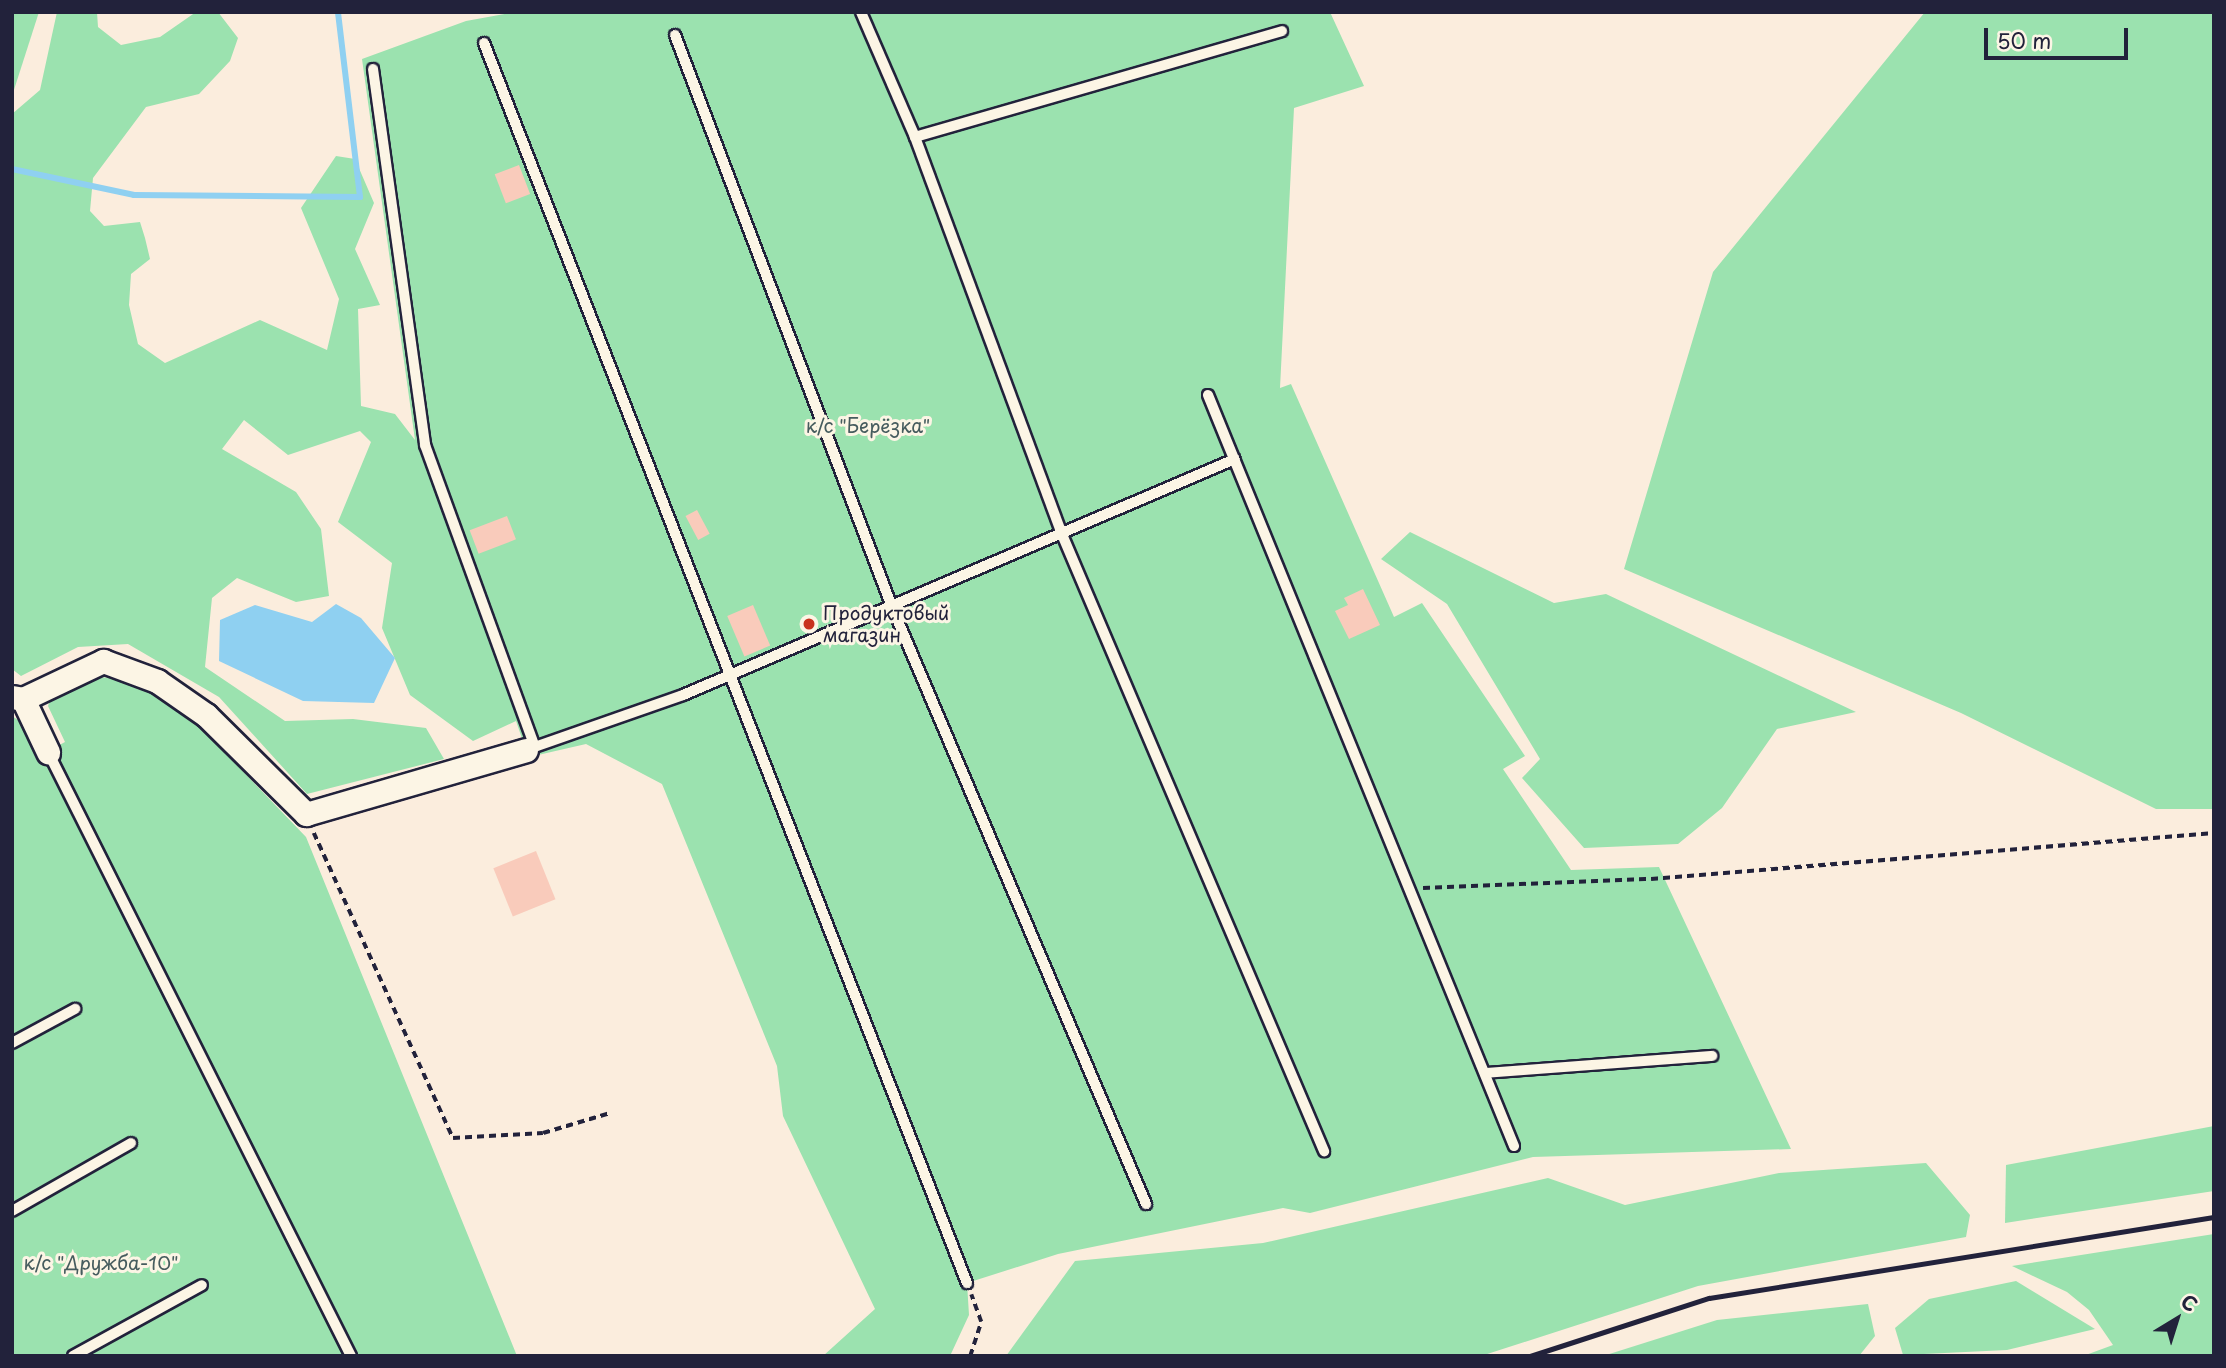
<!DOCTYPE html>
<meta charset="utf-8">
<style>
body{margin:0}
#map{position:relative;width:2226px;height:1368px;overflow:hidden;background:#fbeddd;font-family:"Playpen Sans",sans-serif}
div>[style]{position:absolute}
.green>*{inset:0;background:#9be2af}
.water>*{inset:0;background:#8fd0f1}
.stream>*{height:6px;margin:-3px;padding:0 3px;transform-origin:3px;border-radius:3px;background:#8fd0f1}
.building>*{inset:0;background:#f9cbbb;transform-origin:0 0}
.path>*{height:3.5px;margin-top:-1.75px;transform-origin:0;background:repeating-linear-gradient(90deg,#22223b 0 7px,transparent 0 12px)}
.roads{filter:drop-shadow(2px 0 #22223b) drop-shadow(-2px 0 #22223b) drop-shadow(0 2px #22223b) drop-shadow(0 -2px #22223b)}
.lane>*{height:10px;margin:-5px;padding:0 5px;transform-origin:5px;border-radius:5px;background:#fcf5e5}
.street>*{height:23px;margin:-11.5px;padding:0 11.5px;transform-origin:11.5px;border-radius:11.5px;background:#fcf5e5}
.rail>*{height:5px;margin:-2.5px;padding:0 2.5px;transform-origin:2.5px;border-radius:2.5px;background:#22223b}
.dots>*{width:19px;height:19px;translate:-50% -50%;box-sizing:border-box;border:4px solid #fcf5e5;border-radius:50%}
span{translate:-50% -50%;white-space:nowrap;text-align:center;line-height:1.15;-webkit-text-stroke:6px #fcf5e5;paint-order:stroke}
.park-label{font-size:19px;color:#465c5e}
.poi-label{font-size:19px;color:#22223b}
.left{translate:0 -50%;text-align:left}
.frame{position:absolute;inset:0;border:14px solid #22223b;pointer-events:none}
.north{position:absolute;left:2142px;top:1284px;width:70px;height:70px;-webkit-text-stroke:5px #fcf5e5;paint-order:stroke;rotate:38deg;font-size:19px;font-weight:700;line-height:28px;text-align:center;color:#22223b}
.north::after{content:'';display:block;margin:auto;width:24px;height:32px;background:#22223b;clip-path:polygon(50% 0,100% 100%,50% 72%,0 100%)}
.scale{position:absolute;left:1984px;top:28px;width:144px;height:32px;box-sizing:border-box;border:4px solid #22223b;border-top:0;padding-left:9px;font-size:21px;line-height:24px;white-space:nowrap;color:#22223b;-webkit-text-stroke:5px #fcf5e5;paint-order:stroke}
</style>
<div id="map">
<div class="green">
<div style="clip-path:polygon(12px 12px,39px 12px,12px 96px)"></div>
<div style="clip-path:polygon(57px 12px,97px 12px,98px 27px,121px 45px,160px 37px,196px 12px,218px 12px,238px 38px,230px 61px,199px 94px,146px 107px,93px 178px,90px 211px,104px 226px,140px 222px,145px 238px,150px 259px,131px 274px,129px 305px,138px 344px,165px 363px,260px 320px,327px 350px,339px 299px,301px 208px,336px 156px,355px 159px,374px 203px,355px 249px,380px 305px,358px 309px,361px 406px,395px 414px,415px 440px,362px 59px,466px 21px,516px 12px,1330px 12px,1364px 86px,1294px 108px,1280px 388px,1291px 384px,1394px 617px,1422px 603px,1525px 756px,1503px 769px,1571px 870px,1659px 867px,1791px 1149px,1533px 1157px,1310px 1213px,1283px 1208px,1058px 1254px,967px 1283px,969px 1315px,950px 1356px,823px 1356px,875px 1309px,783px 1116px,777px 1066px,662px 784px,586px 744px,538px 755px,526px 750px,516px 721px,473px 741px,410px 695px,382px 628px,392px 563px,338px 522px,371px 442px,360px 431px,288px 455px,244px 420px,222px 449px,296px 492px,321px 529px,329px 596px,296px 602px,237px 578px,212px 598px,205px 667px,285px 721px,353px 719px,426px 728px,444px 759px,307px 794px,219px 697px,128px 644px,78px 647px,21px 676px,12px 669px,12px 114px,40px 90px)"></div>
<div style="clip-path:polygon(1925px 12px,2214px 12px,2214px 809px,2156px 809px,1961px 713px,1624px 569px,1713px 272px)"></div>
<div style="clip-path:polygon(1410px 532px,1554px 603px,1606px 594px,1856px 712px,1777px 729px,1722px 808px,1678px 844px,1584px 848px,1522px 778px,1540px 759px,1447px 604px,1381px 559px)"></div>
<div style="clip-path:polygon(86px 677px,125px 678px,183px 709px,306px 837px,517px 1356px,12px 1356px,12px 716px,24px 724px,37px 757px,65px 742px,48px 706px,54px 689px)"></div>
<div style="clip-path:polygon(2214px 1126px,2214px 1191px,2005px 1223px,2006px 1165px)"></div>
<div style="clip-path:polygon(1926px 1163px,1970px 1215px,1966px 1237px,1698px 1286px,1481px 1356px,1006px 1356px,1075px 1261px,1263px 1243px,1548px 1178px,1625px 1205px,1779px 1173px)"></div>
<div style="clip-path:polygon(2214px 1234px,2214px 1356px,2083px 1356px,2113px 1345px,2089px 1310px,2067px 1292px,2012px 1266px)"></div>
<div style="clip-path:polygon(2016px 1281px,2095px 1329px,2007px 1350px,1903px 1355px,1895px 1328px,1929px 1299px)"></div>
<div style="clip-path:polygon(1868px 1304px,1875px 1336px,1859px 1356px,1603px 1356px,1717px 1320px)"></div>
</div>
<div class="water">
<div style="clip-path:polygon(336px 604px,361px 618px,395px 658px,374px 703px,303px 701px,219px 661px,220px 620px,255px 605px,312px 622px)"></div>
</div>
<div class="stream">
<div style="left:12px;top:169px;width:125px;rotate:12deg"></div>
<div style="left:134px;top:195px;width:226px;rotate:0.5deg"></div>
<div style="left:360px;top:197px;width:186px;rotate:-96.8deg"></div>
</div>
<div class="building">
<div style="left:519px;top:165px;width:31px;height:26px;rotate:69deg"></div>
<div style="left:697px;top:510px;width:27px;height:13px;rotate:62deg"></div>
<div style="left:507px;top:516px;width:25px;height:40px;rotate:69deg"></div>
<div style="clip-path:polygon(1363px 589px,1380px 625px,1349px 639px,1335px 611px,1348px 605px,1344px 598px)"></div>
<div style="left:753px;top:605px;width:44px;height:28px;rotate:67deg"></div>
<div style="left:536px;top:851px;width:52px;height:46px;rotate:68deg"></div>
</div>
<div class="path">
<div style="left:314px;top:833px;width:335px;rotate:65.5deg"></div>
<div style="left:453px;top:1138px;width:90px;rotate:-3.2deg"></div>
<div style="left:543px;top:1133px;width:70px;rotate:-16.6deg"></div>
<div style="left:1423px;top:888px;width:228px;rotate:-2.3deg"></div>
<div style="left:1651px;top:879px;width:565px;rotate:-4.67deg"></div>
<div style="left:970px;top:1356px;width:36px;rotate:-72deg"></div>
<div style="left:981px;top:1322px;width:29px;rotate:-110deg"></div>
</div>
<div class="roads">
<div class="lane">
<div style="left:861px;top:12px;width:136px;rotate:66.6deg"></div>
<div style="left:915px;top:137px;width:421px;rotate:69.7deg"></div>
<div style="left:1061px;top:532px;width:673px;rotate:66.98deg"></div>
<div style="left:675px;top:35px;width:612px;rotate:69.22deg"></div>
<div style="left:892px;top:607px;width:649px;rotate:66.95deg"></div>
<div style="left:484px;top:43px;width:1331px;rotate:68.72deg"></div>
<div style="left:373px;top:69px;width:380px;rotate:82.1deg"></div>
<div style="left:425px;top:445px;width:321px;rotate:70deg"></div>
<div style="left:915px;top:137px;width:382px;rotate:-16.1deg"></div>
<div style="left:1208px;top:395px;width:811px;rotate:67.83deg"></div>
<div style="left:526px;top:750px;width:166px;rotate:-19.3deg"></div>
<div style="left:683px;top:695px;width:600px;rotate:-23.15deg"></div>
<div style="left:48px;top:752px;width:676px;rotate:63.36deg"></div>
<div style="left:12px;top:1043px;width:72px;rotate:-28.4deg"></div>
<div style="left:1485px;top:1073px;width:228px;rotate:-4.3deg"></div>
<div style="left:12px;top:1211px;width:137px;rotate:-29.7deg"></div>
<div style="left:73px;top:1356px;width:147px;rotate:-28.8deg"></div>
</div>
<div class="street">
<div style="left:12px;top:697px;width:11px;rotate:10deg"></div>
<div style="left:23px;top:699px;width:89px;rotate:-25.4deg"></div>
<div style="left:103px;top:661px;width:58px;rotate:20.3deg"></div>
<div style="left:157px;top:681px;width:60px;rotate:34.8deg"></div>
<div style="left:206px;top:715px;width:141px;rotate:44.7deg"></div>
<div style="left:306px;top:814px;width:229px;rotate:-16.2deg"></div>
<div style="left:23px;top:699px;width:59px;rotate:64.7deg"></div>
</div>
</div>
<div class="rail">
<div style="left:1530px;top:1356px;width:188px;rotate:-18deg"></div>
<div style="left:1709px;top:1298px;width:511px;rotate:-9.11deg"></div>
</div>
<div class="dots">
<div style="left:809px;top:624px;background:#c8321e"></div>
</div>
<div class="park-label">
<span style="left:868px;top:426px">к/с "Берёзка"</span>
<span style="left:101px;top:1263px">к/с "Дружба-10"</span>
</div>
<div class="poi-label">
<span class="left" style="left:823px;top:624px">Продуктовый<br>магазин</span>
</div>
<div class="frame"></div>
<div class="north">С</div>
<div class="scale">50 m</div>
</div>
